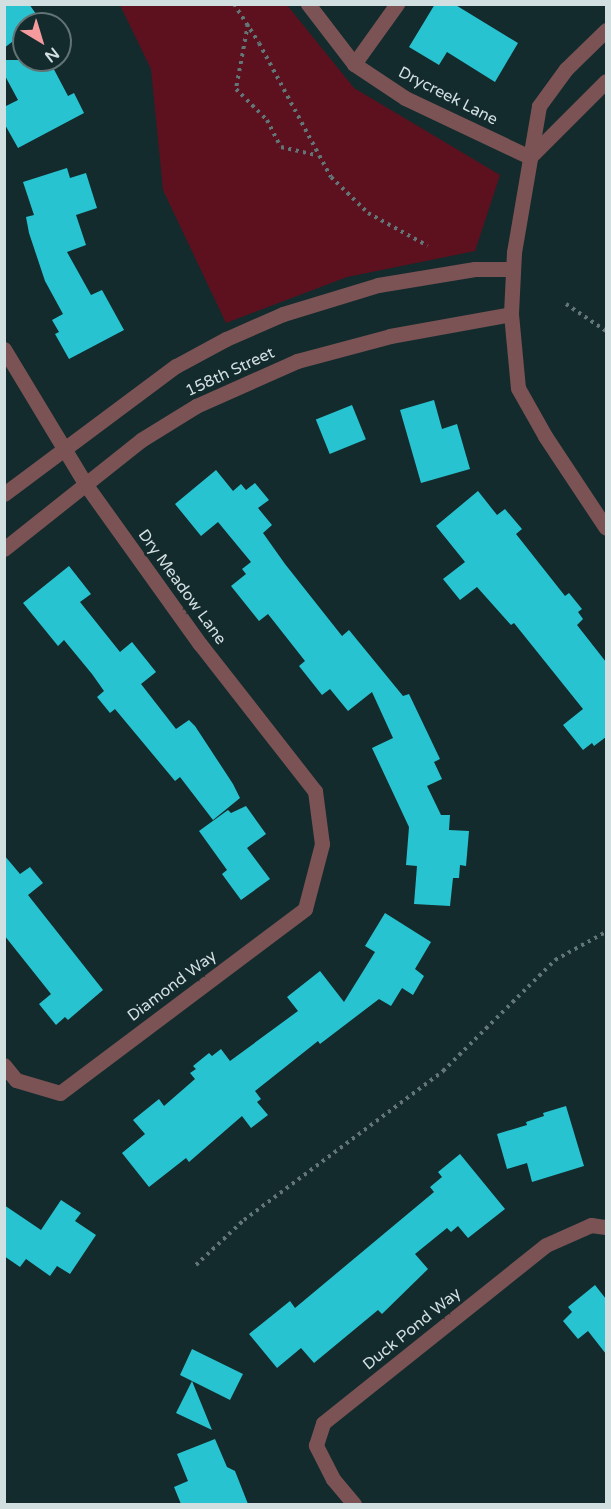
<!DOCTYPE html>
<style>
body{margin:0}
#map{position:relative;width:611px;height:1509px;overflow:hidden;background:#142b2d;font-family:"Varela Round",sans-serif}
div>[style]{position:absolute}
.green>*{inset:0;background:#5d111e}
.building>*{inset:0;background:#28c3d0;transform-origin:0 0}
.path>*{height:4px;margin-top:-2px;transform-origin:0;background:repeating-linear-gradient(90deg,#627577 0 3px,transparent 0 7.5px)}
.minor>*{height:15px;margin:-7.5px;padding:0 7.5px;transform-origin:7.5px;border-radius:7.5px;background:#7c5355}
span{translate:-50% -50%;white-space:nowrap;text-align:center;line-height:1.15;-webkit-text-stroke:6px #142b2d;paint-order:stroke}
.street-label{font-size:16px;color:#d2dfe1}
.frame{position:absolute;inset:0;border:6px solid #d2dfe1;pointer-events:none}
.north{position:absolute;left:12px;top:12px;width:60px;height:60px;box-sizing:border-box;background:#142b2d;border:2px solid #607375;border-radius:50%;rotate:142deg;font-size:16px;font-weight:700;line-height:24px;text-align:center;color:#d2dfe1}
.north::after{content:'';display:block;margin:auto;width:21px;height:27px;background:#f59b9e;clip-path:polygon(50% 0,100% 100%,50% 72%,0 100%)}
</style>
<div id="map">
<div class="green">
<div style="clip-path:polygon(120px 5px,287px 5px,354px 88px,500px 175px,475px 251px,347px 277px,226px 323px,163px 190px,151px 69px)"></div>
</div>
<div class="building">
<div style="clip-path:polygon(4px 4px,29px 4px,41px 21px,24px 24px,24px 33px,4px 48px)"></div>
<div style="clip-path:polygon(435px 4px,454px 4px,518px 43px,495px 82px,447px 52px,439px 65px,409px 47px)"></div>
<div style="clip-path:polygon(4px 60px,49px 60px,68px 96px,74px 93px,84px 113px,18px 148px,4px 123px,4px 107px,18px 100px,4px 74px)"></div>
<div style="clip-path:polygon(67px 168px,70px 178px,86px 173px,97px 208px,76px 215px,86px 245px,67px 252px,91px 295px,102px 290px,124px 330px,69px 359px,55px 334px,59px 332px,52px 320px,63px 314px,45px 281px,29px 233px,26px 217px,34px 215px,23px 182px)"></div>
<div style="clip-path:polygon(434px 400px,442px 429px,457px 424px,470px 469px,421px 483px,400px 410px)"></div>
<div style="left:352px;top:405px;width:37px;height:39px;rotate:68deg"></div>
<div style="clip-path:polygon(216px 470px,233px 491px,241px 484px,246px 490px,255px 483px,269px 500px,258px 508px,272px 525px,263px 533px,285px 564px,342px 636px,349px 630px,403px 696px,409px 694px,440px 759px,434px 762px,442px 779px,427px 786px,441px 815px,450px 815px,449px 830px,469px 831px,466px 866px,460px 865px,459px 878px,453px 878px,450px 906px,414px 904px,417px 866px,406px 865px,409px 827px,372px 748px,393px 738px,372px 692px,348px 711px,330px 689px,322px 695px,299px 666px,305px 661px,268px 614px,259px 621px,231px 586px,246px 574px,242px 569px,251px 562px,218px 522px,201px 536px,175px 504px)"></div>
<div style="clip-path:polygon(478px 491px,497px 515px,505px 509px,522px 529px,516px 534px,565px 596px,569px 593px,582px 609px,578px 612px,583px 619px,577px 625px,606px 662px,606px 737px,594px 746px,592px 743px,583px 750px,563px 725px,583px 709px,514px 623px,511px 625px,477px 587px,460px 600px,443px 579px,465px 562px,436px 526px)"></div>
<div style="clip-path:polygon(69px 566px,91px 594px,80px 602px,120px 652px,132px 642px,156px 672px,141px 684px,176px 729px,189px 720px,195px 726px,233px 784px,240px 798px,213px 820px,180px 777px,175px 781px,115px 709px,110px 713px,97px 697px,104px 691px,92px 674px,64px 640px,58px 646px,23px 603px)"></div>
<div style="clip-path:polygon(246px 806px,266px 834px,247px 848px,270px 879px,241px 900px,222px 874px,227px 870px,199px 831px,228px 810px,231px 813px)"></div>
<div style="clip-path:polygon(4px 855px,20px 874px,30px 867px,43px 883px,28px 895px,103px 990px,68px 1020px,65px 1017px,56px 1025px,39px 1004px,51px 994px,4px 935px)"></div>
<div style="clip-path:polygon(385px 913px,431px 942px,415px 969px,424px 976px,413px 995px,402px 988px,391px 1006px,379px 999px,320px 1044px,318px 1041px,255px 1091px,261px 1099px,257px 1102px,268px 1115px,251px 1128px,242px 1116px,189px 1162px,186px 1158px,149px 1187px,122px 1153px,145px 1134px,133px 1120px,159px 1099px,164px 1106px,195px 1079px,190px 1073px,196px 1069px,193px 1066px,209px 1053px,212px 1056px,221px 1049px,230px 1061px,298px 1011px,287px 997px,320px 971px,344px 1002px,375px 952px,365px 946px)"></div>
<div style="clip-path:polygon(566px 1106px,584px 1166px,532px 1182px,527px 1163px,507px 1169px,497px 1134px,527px 1125px,526px 1122px,544px 1116px,543px 1113px)"></div>
<div style="clip-path:polygon(460px 1154px,505px 1209px,468px 1238px,458px 1226px,451px 1232px,447px 1228px,415px 1254px,428px 1269px,382px 1314px,378px 1310px,314px 1363px,301px 1348px,277px 1368px,249px 1334px,290px 1301px,295px 1308px,434px 1192px,430px 1187px,442px 1177px,438px 1172px)"></div>
<div style="clip-path:polygon(61px 1200px,81px 1213px,75px 1221px,96px 1235px,70px 1274px,57px 1266px,50px 1276px,26px 1259px,20px 1267px,4px 1256px,4px 1205px,41px 1230px)"></div>
<div style="clip-path:polygon(595px 1285px,606px 1299px,606px 1354px,588px 1331px,578px 1339px,563px 1321px,572px 1312px,568px 1307px)"></div>
<div style="clip-path:polygon(192px 1349px,243px 1374px,230px 1400px,192px 1381px,212px 1430px,176px 1413px,192px 1381px,180px 1375px)"></div>
<div style="clip-path:polygon(215px 1439px,227px 1467px,235px 1471px,248px 1504px,181px 1504px,174px 1487px,188px 1481px,177px 1454px)"></div>
</div>
<div class="path">
<div style="left:234px;top:4px;width:46px;rotate:57.3deg"></div>
<div style="left:259px;top:43px;width:152px;rotate:61.8deg"></div>
<div style="left:331px;top:177px;width:52px;rotate:44.2deg"></div>
<div style="left:368px;top:213px;width:68px;rotate:28.8deg"></div>
<div style="left:248px;top:24px;width:66px;rotate:100.5deg"></div>
<div style="left:236px;top:89px;width:44px;rotate:45deg"></div>
<div style="left:267px;top:120px;width:30px;rotate:63deg"></div>
<div style="left:281px;top:147px;width:36px;rotate:13deg"></div>
<div style="left:566px;top:304px;width:48px;rotate:34deg"></div>
<div style="left:196px;top:1265px;width:66px;rotate:-43.2deg"></div>
<div style="left:244px;top:1220px;width:249px;rotate:-36.8deg"></div>
<div style="left:443px;top:1071px;width:158px;rotate:-44.7deg"></div>
<div style="left:555px;top:960px;width:58px;rotate:-28.8deg"></div>
</div>
<div class="minor">
<div style="left:308px;top:4px;width:76px;rotate:52.5deg"></div>
<div style="left:354px;top:64px;width:61px;rotate:33.7deg"></div>
<div style="left:405px;top:98px;width:138px;rotate:25.3deg"></div>
<div style="left:606px;top:30px;width:56px;rotate:135.7deg"></div>
<div style="left:566px;top:69px;width:46px;rotate:126.1deg"></div>
<div style="left:539px;top:106px;width:148px;rotate:99.7deg"></div>
<div style="left:514px;top:252px;width:62px;rotate:92.8deg"></div>
<div style="left:511px;top:314px;width:74px;rotate:84.6deg"></div>
<div style="left:518px;top:388px;width:55px;rotate:60.6deg"></div>
<div style="left:545px;top:436px;width:110px;rotate:56.5deg"></div>
<div style="left:354px;top:64px;width:74px;rotate:-54.4deg"></div>
<div style="left:530px;top:157px;width:107px;rotate:-45deg"></div>
<div style="left:4px;top:349px;width:159px;rotate:58.9deg"></div>
<div style="left:86px;top:485px;width:196px;rotate:54.4deg"></div>
<div style="left:200px;top:644px;width:187px;rotate:52deg"></div>
<div style="left:315px;top:791px;width:53px;rotate:82.5deg"></div>
<div style="left:322px;top:844px;width:67px;rotate:104.7deg"></div>
<div style="left:305px;top:909px;width:306px;rotate:143.1deg"></div>
<div style="left:60px;top:1093px;width:46px;rotate:-163.5deg"></div>
<div style="left:16px;top:1080px;width:19px;rotate:-129deg"></div>
<div style="left:4px;top:494px;width:214px;rotate:-36.7deg"></div>
<div style="left:176px;top:366px;width:57px;rotate:-28.4deg"></div>
<div style="left:226px;top:339px;width:62px;rotate:-23.7deg"></div>
<div style="left:283px;top:314px;width:99px;rotate:-17deg"></div>
<div style="left:378px;top:285px;width:98px;rotate:-9.4deg"></div>
<div style="left:475px;top:269px;width:37px"></div>
<div style="left:4px;top:549px;width:175px;rotate:-38.5deg"></div>
<div style="left:141px;top:440px;width:65px;rotate:-31.7deg"></div>
<div style="left:196px;top:406px;width:111px;rotate:-24deg"></div>
<div style="left:297px;top:361px;width:96px;rotate:-15deg"></div>
<div style="left:390px;top:336px;width:123px;rotate:-10.3deg"></div>
<div style="left:354px;top:1504px;width:33px;rotate:-130deg"></div>
<div style="left:333px;top:1479px;width:38px;rotate:-117deg"></div>
<div style="left:316px;top:1445px;width:23px;rotate:-72deg"></div>
<div style="left:323px;top:1423px;width:285px;rotate:-38.6deg"></div>
<div style="left:546px;top:1245px;width:49px;rotate:-24deg"></div>
<div style="left:591px;top:1225px;width:15px;rotate:8deg"></div>
</div>
<div class="street-label">
<span style="left:448px;top:96px;rotate:27deg">Drycreek Lane</span>
<span style="left:230px;top:372px;rotate:-25deg">158th Street</span>
<span style="left:182px;top:587px;rotate:54deg">Dry Meadow Lane</span>
<span style="left:172px;top:986px;rotate:-37deg">Diamond Way</span>
<span style="left:412px;top:1329px;rotate:-39deg">Duck Pond Way</span>
</div>
<div class="frame"></div>
<div class="north">N</div>
</div>
